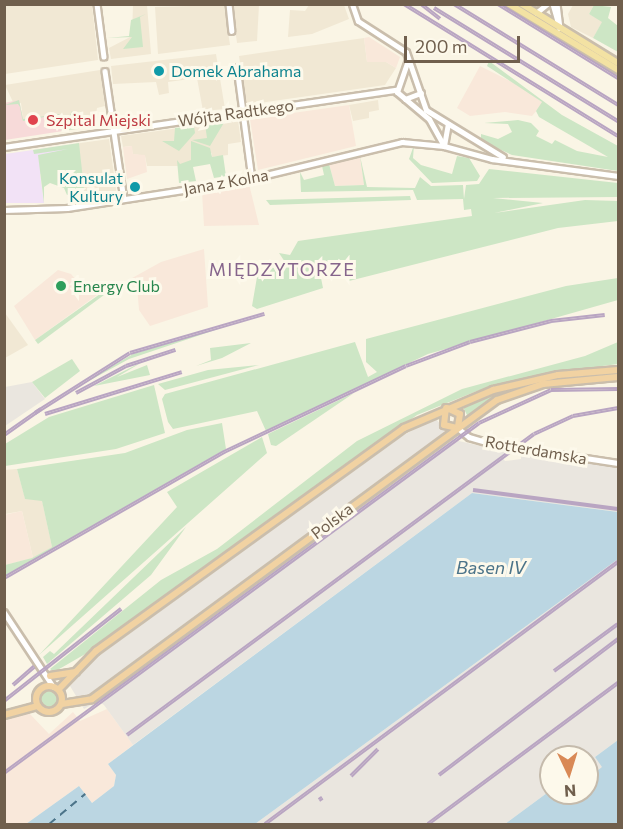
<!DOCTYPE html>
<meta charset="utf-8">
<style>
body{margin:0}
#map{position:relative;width:623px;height:829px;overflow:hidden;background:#faf5e5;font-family:Commissioner,sans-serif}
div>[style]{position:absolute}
.residential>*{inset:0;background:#f1e8d4;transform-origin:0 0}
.commercial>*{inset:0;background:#f9e8da}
.industrial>*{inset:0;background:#eae6df}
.education>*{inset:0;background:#f2e2f6}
.medical>*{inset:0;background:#f7dad9}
.green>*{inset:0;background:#cde6c5}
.round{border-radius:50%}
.water>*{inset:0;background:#bbd6e2}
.ferry>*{height:1.5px;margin-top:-0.75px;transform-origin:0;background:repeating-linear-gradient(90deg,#4c7489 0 8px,transparent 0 14px)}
.roads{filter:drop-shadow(2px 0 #cabeac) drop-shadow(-2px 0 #cabeac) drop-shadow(0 2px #cabeac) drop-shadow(0 -2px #cabeac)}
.tertiary>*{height:4.5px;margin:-2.25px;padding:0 2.25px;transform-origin:2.25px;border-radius:2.25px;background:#fff}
.secondary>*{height:5px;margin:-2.5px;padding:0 2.5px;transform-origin:2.5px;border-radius:2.5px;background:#fff}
.primary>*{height:6px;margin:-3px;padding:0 3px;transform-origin:3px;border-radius:3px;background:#f3e2a3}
.trunk>*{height:6px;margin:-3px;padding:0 3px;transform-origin:3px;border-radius:3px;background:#f1d2a2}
.trunk>.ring{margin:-3px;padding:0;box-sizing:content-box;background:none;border:6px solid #f1d2a2;border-radius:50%}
.rail>*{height:4px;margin-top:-2px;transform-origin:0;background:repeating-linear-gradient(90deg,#fdf9eb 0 4.5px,#b9a5c2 0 9px);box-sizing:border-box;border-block:2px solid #b9a5c2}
.dots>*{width:16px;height:16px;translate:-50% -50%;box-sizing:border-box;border:3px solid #fdf9eb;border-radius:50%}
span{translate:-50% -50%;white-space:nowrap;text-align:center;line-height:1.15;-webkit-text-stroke:6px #fdf9eb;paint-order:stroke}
.culture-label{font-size:16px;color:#0d838f}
.left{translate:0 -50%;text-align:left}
.right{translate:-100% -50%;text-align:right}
.street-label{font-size:16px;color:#705f4d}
.health-label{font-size:16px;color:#be3a42}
.leisure-label{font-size:16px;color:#27864d}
.neighbourhood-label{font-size:18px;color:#86658c;letter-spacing:1.5px}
.water-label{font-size:18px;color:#4c7489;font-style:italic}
.frame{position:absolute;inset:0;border:6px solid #705f4d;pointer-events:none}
.north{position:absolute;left:539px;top:745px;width:60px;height:60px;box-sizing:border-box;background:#fdf9eb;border:2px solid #c5bbac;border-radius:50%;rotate:176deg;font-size:16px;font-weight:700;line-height:24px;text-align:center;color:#705f4d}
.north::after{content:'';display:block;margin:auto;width:21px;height:27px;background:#d98955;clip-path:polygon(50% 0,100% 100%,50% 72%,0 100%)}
.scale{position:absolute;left:404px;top:36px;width:116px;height:27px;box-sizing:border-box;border:3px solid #705f4d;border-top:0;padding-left:8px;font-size:18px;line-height:21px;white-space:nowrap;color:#705f4d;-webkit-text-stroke:4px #fdf9eb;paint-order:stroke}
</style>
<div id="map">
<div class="residential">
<div style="clip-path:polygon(5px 4px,92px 5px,98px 60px,5px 74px)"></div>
<div style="clip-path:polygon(133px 5px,147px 5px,151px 54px,111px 59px,109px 48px,132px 36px)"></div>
<div style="clip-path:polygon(224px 5px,230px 45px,158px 54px,155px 7px)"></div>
<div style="clip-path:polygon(232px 5px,259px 5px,257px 41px,237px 43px)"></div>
<div style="clip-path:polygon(309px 5px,344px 5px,349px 19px,312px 34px,288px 37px,290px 10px,305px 11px)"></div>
<div style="clip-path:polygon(573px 5px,594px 5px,589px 14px,603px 21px,593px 38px,571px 27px,568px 14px)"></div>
<div style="clip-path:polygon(364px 38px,367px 62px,386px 62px,396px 68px,385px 85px,246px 105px,239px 56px)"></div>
<div style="clip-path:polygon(216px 54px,225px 109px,203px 111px,197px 78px,168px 82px,169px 93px,159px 95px,156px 82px,113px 84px,111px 66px)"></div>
<div style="clip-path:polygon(100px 70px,105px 106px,97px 108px,94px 127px,63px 131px,59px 114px,23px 119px,21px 103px,13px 102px,5px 85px)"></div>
<div style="clip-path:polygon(378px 100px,379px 110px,369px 112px,369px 118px,353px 121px,349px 105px)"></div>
<div style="clip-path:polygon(238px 120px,241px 142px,228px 144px,228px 155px,212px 157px,212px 153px,189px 166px,147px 166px,145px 156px,133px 154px,131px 146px,123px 147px,121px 136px)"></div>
<div style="left:109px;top:139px;width:56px;height:34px;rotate:82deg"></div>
<div style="clip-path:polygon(5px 313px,28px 345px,5px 358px)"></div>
<div style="clip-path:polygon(17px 469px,25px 498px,42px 500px,52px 547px,33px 558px,22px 511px,5px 514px,4px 470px)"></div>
</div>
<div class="commercial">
<div style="clip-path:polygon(369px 37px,400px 57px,396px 68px,386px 62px,367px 62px,364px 38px)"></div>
<div style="clip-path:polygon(480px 66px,524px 88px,543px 103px,532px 116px,505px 112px,470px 116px,457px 108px)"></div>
<div style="clip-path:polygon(349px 105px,356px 146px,258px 170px,250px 119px)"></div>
<div style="clip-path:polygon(132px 146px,133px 154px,145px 155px,147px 172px,127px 179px,123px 147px)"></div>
<div style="clip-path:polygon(360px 156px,364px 185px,335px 186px,329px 164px)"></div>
<div style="clip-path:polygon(249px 184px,259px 225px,204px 226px,202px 192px)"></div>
<div style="clip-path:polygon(204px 249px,208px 307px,150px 326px,139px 310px,137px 286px,125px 282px,161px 262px)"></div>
<div style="clip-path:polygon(58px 270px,71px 274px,89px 295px,97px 295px,35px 340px,14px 306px)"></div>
<div style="clip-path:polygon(22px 511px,33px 558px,5px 565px,4px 515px)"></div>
<div style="clip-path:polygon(107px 709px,133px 745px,108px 764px,116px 775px,114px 786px,92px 803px,79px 786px,26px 824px,5px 824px,4px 721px,29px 713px,49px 734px,73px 712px,80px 721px)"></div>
</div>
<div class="industrial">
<div style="clip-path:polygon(32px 382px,45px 399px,5px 426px,5px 387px)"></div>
<div style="clip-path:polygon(435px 417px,450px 439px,507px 452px,501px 456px,505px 461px,521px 459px,521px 453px,618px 466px,618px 512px,472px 493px,133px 745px,104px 705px,98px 701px,84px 709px,70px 686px,96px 658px,351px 466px)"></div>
<div style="clip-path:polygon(618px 559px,618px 740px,595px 757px,603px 767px,587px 779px,587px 757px,551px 757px,551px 790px,505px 824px,255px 824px)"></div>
</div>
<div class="education">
<div style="clip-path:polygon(75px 144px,80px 168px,40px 174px,44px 203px,5px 203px,5px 154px)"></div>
</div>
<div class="medical">
<div style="clip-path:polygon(19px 100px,23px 119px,59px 114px,63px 131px,5px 140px,4px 103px)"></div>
</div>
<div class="green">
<div style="clip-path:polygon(594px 5px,611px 7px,608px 18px,618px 26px,618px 52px,593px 38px,602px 22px,589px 14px)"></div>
<div style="clip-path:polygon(146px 14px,140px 17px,143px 47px,123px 49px,132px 37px,107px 38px,129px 36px,131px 20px)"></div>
<div style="clip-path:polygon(489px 61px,562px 115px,618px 146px,618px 171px,512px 155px,481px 141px,481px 134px,498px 139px,512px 132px,508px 124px,484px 123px,518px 120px,531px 123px,539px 131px,536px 136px,552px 144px,555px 140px,577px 151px,608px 157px,539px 117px,536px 111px,542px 102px,487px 66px)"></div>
<div style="clip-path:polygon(19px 100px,23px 119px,59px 114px,66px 123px,72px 111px,82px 128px,62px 131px,55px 115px,23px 121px,22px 118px,20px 107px,18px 104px,5px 105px)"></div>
<div style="clip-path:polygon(225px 121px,210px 146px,192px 140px,207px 138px,205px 124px)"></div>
<div style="clip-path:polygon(194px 126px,195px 133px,179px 151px,162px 141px,174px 141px,175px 128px)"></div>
<div style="clip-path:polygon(191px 141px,210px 148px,212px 157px,223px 155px,226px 176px,214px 178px,210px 164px,193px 167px,196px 181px,179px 183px,177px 160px,180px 164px,191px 160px)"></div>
<div style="clip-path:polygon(79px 143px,84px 189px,67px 195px,64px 188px,50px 183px,44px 187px,44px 203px,38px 155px,68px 149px,34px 154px,33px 150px)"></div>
<div style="clip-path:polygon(414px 145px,413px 158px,421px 165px,452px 174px,457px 156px,469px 158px,480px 176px,477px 181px,432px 183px,409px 159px)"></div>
<div style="clip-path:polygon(360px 156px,367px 187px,415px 188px,420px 177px,431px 186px,463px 185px,464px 199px,466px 185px,479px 184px,489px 169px,618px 183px,618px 197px,493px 198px,543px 203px,494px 213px,585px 200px,618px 201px,618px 221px,558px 228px,349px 281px,343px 262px,319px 268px,323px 288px,257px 309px,252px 306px,257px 277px,270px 261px,276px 272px,287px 265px,279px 253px,290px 255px,298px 241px,472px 216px,471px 209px,464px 210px,463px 199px,417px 200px,413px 190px,301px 192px,300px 172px,304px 180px,324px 175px,322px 166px,329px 164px,335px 186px,364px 185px)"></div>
<div style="clip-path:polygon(410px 196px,411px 200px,270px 205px,266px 200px)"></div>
<div style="clip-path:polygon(618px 278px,618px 300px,428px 354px,266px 431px,257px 411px,173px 429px,168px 422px,162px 399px,165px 394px,355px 342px,368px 377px,377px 372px,366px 362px,366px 339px,566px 286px)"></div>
<div style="clip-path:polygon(107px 289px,108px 292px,38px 344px,35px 340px)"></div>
<div style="clip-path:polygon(236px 323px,129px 359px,65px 394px,133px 354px)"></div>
<div style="clip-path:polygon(618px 342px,618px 364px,541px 374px,477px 391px,417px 415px,94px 649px,54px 672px,50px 669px,161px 580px,217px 549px,357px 441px,462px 389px,585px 356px)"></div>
<div style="clip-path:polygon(251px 343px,222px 358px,196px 366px,211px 360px,210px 348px)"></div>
<div style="clip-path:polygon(72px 359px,80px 371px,45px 398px,32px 382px)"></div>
<div style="clip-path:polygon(144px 361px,117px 377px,147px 365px,150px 375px,94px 386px)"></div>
<div style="clip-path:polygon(259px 365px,165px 390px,158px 384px,208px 370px)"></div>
<div style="clip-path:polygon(618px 373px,511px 390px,468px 417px,462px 405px,500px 390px,538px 381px)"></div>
<div style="clip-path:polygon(154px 385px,165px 433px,116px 449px,5px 466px,5px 444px,49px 417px)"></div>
<div style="clip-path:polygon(354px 393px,276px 446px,271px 445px,268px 434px)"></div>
<div style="clip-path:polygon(222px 423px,226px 449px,5px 576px,5px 565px,32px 558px,52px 547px,42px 501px,25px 499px,17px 469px,125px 453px,187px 430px)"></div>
<div style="clip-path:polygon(262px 437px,267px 453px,39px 655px,177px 507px,167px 492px)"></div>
<div style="clip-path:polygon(186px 527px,151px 575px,47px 664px,43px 657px,50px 651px,54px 654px)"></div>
<div class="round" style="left:40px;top:689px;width:20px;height:20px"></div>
</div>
<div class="water">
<div style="clip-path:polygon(472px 493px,618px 512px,618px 559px,255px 824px,26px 824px,79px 786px,92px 803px,114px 786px,116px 775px,108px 764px)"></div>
<div style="clip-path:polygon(618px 740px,618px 824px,505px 824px,551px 790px,587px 793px,587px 779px,602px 767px,595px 757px)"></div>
</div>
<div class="ferry">
<div style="left:49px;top:824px;width:47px;rotate:-39.8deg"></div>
</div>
<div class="roads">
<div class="tertiary">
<div style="left:97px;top:4px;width:53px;rotate:82.5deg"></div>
<div style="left:229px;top:4px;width:27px;rotate:84deg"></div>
<div style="left:553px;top:4px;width:25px;rotate:74deg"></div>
<div style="left:557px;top:4px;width:24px;rotate:83deg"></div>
<div style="left:536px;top:13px;width:14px;rotate:-39deg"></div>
<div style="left:237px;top:67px;width:113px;rotate:82.4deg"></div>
<div style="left:105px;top:71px;width:129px;rotate:81.6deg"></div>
<div style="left:405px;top:99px;width:17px;rotate:-21deg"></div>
<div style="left:4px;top:147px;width:396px;rotate:-8.3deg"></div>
<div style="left:4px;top:210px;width:63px;rotate:-1.8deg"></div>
<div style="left:67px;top:208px;width:176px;rotate:-8.8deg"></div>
<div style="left:241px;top:181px;width:166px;rotate:-13.6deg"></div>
<div style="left:402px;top:142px;width:42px;rotate:5.4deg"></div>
<div style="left:444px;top:146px;width:22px;rotate:-80deg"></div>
<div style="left:458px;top:428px;width:14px;rotate:39deg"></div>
<div style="left:469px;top:437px;width:26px;rotate:16deg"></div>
<div style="left:494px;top:444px;width:125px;rotate:8.7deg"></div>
<div style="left:4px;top:612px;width:89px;rotate:56.5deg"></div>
</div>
<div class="secondary">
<div style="left:352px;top:4px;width:18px;rotate:71deg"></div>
<div style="left:358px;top:21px;width:57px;rotate:32.9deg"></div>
<div style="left:406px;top:52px;width:61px;rotate:71deg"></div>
<div style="left:426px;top:110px;width:90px;rotate:31.4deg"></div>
<div style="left:408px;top:60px;width:34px;rotate:109deg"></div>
<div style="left:397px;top:92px;width:42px;rotate:40.2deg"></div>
<div style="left:429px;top:119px;width:31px;rotate:61deg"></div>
<div style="left:444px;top:146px;width:50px;rotate:15.2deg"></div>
<div style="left:492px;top:159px;width:127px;rotate:7.7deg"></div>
</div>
<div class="primary">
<div style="left:509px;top:4px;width:127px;rotate:31.2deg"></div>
<div style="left:522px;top:4px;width:113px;rotate:31.6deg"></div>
</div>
<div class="trunk">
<div style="left:446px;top:408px;width:17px;rotate:97deg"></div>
<div style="left:444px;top:425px;width:13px;rotate:13deg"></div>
<div style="left:447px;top:408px;width:14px;rotate:25deg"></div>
<div style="left:460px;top:414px;width:13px;rotate:99deg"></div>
<div style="left:50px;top:676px;width:26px;rotate:-9deg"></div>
<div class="ring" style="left:36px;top:686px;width:20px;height:20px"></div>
<div style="left:59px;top:689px;width:53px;rotate:-45.8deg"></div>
<div style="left:96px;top:651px;width:380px;rotate:-35.9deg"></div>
<div style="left:404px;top:428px;width:97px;rotate:-23.1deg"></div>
<div style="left:493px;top:390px;width:67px;rotate:-13deg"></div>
<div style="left:558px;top:375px;width:60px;rotate:-4.8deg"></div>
<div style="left:62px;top:704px;width:30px;rotate:-9deg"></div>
<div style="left:92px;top:699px;width:503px;rotate:-36.44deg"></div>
<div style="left:497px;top:400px;width:49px;rotate:-19.2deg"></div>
<div style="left:543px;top:384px;width:75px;rotate:-5.3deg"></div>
<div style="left:4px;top:715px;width:35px;rotate:-15deg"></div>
</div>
</div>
<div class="rail">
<div style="left:404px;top:4px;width:251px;rotate:31.7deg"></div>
<div style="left:421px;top:4px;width:24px;rotate:38deg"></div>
<div style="left:454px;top:4px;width:193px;rotate:31.6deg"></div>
<div style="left:498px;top:4px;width:141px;rotate:31.7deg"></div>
<div style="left:434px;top:8px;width:216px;rotate:31.6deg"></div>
<div style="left:76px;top:393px;width:57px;rotate:-28.4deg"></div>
<div style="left:126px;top:366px;width:52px;rotate:-18.1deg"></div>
<div style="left:35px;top:413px;width:112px;rotate:-32.3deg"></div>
<div style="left:130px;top:353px;width:140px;rotate:-16.2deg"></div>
<div style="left:45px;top:414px;width:143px;rotate:-17deg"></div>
<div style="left:4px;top:435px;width:45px;rotate:-35.1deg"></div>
<div style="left:473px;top:490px;width:146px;rotate:7.5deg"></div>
<div style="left:4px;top:578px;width:254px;rotate:-29.8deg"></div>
<div style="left:224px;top:452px;width:201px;rotate:-25.3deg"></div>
<div style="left:406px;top:366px;width:68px;rotate:-20.6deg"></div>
<div style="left:470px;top:342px;width:84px;rotate:-14.5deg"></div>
<div style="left:551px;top:321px;width:54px;rotate:-6.3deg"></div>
<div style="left:554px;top:671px;width:79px;rotate:-36.3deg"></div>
<div style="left:13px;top:685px;width:28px;rotate:-41deg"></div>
<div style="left:4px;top:701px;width:149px;rotate:-38.2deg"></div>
<div style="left:127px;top:735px;width:506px;rotate:-36.49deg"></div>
<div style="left:534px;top:434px;width:43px;rotate:-24.8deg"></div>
<div style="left:573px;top:416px;width:46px;rotate:-10.1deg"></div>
<div style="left:4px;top:773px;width:590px;rotate:-36.38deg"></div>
<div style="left:479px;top:423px;width:79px;rotate:-24.6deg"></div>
<div style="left:551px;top:390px;width:67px;rotate:-0.9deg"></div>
<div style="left:439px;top:775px;width:225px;rotate:-37.2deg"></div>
<div style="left:351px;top:776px;width:38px;rotate:-45deg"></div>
<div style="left:319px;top:800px;width:4px;rotate:-34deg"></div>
<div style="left:265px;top:824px;width:440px;rotate:-36.6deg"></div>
<div style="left:428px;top:824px;width:237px;rotate:-36.6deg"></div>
</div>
<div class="dots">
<div style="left:159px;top:71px;background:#0f9aa8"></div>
<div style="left:33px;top:120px;background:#e0444e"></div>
<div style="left:135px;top:187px;background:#0f9aa8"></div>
<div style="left:61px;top:286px;background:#2e9e5b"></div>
</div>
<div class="culture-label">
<span class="left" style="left:171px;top:71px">Domek Abrahama</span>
<span class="right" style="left:123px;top:187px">Konsulat<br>Kultury</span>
</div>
<div class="street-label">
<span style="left:236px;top:113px;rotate:-8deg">Wójta Radtkego</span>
<span style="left:226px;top:182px;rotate:-10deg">Jana z Kolna</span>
<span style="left:536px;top:450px;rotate:10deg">Rotterdamska</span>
<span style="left:332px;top:521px;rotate:-37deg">Polska</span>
</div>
<div class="health-label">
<span class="left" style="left:46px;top:120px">Szpital Miejski</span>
</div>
<div class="leisure-label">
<span class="left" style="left:73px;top:286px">Energy Club</span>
</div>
<div class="neighbourhood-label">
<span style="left:282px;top:269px">MIĘDZYTORZE</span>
</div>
<div class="water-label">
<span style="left:491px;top:567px">Basen IV</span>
</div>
<div class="frame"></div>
<div class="north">N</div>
<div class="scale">200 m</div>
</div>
